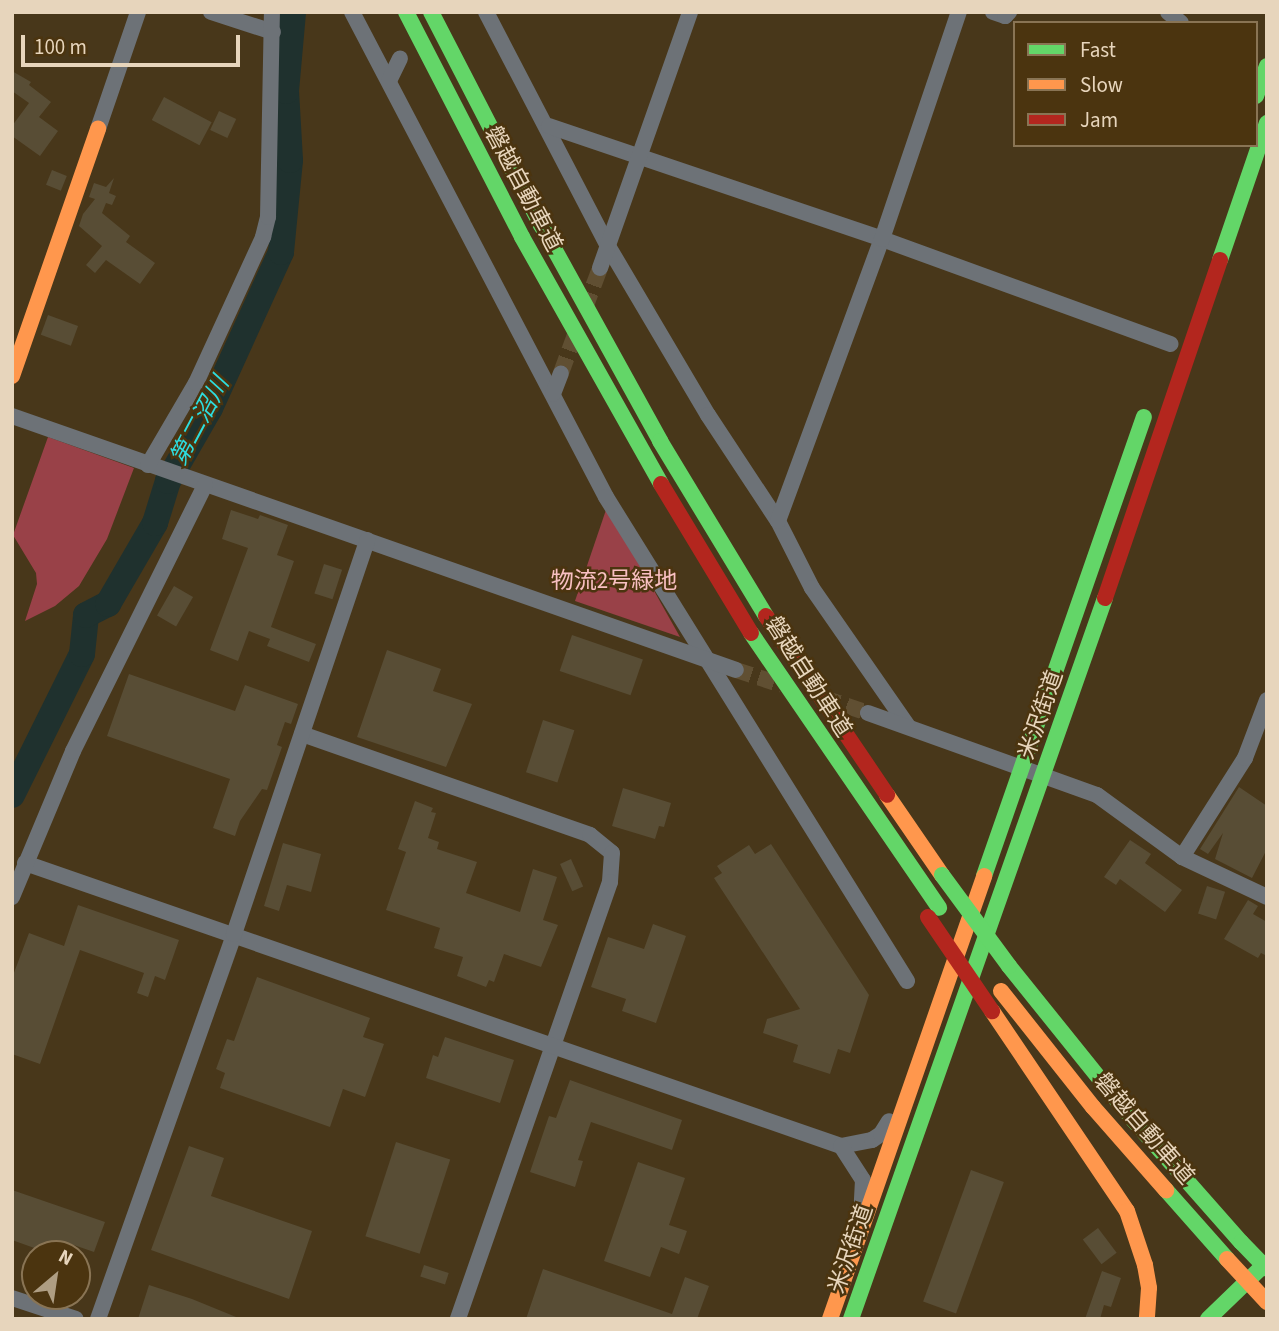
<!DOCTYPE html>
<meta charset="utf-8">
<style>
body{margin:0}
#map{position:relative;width:1279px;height:1331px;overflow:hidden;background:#48371a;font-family:"Source Sans 3","Noto Sans JP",sans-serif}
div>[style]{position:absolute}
.green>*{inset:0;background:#994148}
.river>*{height:26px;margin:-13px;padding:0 13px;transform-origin:13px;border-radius:13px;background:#1f312e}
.building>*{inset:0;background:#584d35;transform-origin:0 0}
.street-tunnel>*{height:16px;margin-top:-8px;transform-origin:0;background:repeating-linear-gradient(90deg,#604f32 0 16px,transparent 0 24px)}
.street>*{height:16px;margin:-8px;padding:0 8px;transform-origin:8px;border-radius:8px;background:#6d7277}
.fast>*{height:16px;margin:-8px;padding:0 8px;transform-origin:8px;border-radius:8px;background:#63d668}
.slow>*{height:16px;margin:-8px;padding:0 8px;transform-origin:8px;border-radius:8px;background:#ff974d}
.jam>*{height:16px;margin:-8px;padding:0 8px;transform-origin:8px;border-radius:8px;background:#b3261e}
.fast-bridge>*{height:16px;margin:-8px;padding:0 8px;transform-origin:8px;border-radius:8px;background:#63d668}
.slow-bridge>*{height:16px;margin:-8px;padding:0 8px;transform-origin:8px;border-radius:8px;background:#ff974d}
.jam-bridge>*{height:16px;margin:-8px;padding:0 8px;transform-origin:8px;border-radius:8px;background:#b3261e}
span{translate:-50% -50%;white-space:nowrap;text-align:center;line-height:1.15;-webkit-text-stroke:5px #4b340f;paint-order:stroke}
.street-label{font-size:23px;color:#e7d5bc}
.park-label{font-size:23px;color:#f9c0c2}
.water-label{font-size:24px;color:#2ddddf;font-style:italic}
.frame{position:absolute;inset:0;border:14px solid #e7d5bc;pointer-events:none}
.legend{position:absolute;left:1013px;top:21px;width:245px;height:126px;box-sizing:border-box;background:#4b340f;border:2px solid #897454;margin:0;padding:9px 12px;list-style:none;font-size:21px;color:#e7d5bc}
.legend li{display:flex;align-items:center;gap:14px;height:35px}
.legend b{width:35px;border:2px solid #897454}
.north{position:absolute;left:21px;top:1240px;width:70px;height:70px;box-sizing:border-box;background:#4b340f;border:2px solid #897454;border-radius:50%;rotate:29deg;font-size:19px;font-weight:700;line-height:28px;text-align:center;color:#e7d5bc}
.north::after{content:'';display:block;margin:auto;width:24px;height:32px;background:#af9e83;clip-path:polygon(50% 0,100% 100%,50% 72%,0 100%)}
.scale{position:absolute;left:21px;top:35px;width:219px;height:32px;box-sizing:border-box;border:4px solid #e7d5bc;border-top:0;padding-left:9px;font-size:21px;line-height:24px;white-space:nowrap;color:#e7d5bc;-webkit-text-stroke:5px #4b340f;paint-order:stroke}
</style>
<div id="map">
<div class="green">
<div style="clip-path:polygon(48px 437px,134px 468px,107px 539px,79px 586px,55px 606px,25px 621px,37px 584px,36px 573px,13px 535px)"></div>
<div style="clip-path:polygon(607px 507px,680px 637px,575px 601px)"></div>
</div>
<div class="river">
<div style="left:12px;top:795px;width:157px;rotate:-63.6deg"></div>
<div style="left:82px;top:654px;width:39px;rotate:-84deg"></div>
<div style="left:86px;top:615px;width:25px;rotate:-27deg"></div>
<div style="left:108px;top:604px;width:94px;rotate:-59.9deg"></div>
<div style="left:155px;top:523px;width:44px;rotate:-72.8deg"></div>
<div style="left:168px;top:481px;width:84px;rotate:-60.1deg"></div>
<div style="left:210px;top:408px;width:171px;rotate:-65.5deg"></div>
<div style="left:281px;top:252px;width:92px;rotate:-84.4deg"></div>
<div style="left:290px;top:160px;width:69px;rotate:-93.3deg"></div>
<div style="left:286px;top:91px;width:79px;rotate:-84.9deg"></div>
</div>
<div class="building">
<div style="clip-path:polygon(12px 71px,31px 82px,29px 85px,51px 102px,39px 117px,58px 131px,40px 156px,12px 136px,12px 126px,29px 103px,12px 91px)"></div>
<div style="left:164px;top:97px;width:54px;height:26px;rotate:28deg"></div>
<div style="left:219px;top:111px;width:19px;height:21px;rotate:25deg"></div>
<div style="left:52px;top:170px;width:16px;height:16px;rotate:22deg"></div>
<div style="clip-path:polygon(114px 178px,109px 193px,116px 196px,112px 205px,106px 203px,102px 213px,130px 236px,126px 242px,155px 263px,140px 284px,106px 260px,95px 273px,86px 265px,102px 246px,79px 226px,83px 214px,95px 199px,89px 197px,94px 183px,106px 187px)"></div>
<div style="left:48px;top:315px;width:32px;height:21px;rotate:20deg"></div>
<div style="clip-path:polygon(231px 510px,258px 519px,260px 515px,288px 525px,277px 555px,294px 561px,271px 627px,316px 644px,309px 662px,267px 646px,270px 639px,249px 631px,238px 661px,210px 650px,248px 548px,222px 539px)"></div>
<div style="left:324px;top:564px;width:19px;height:31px;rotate:18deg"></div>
<div style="left:174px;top:586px;width:22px;height:34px;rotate:30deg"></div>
<div style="left:572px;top:635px;width:75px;height:38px;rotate:19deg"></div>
<div style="clip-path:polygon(387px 650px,441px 669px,433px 691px,472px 704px,446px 767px,357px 737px)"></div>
<div style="clip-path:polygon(129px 674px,235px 711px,245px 685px,298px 704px,291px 724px,285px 722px,277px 745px,282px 747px,267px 790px,262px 789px,240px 821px,235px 836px,213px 828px,230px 779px,107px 736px)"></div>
<div style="left:543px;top:720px;width:33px;height:55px;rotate:18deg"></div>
<div style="clip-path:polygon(1239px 787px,1267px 806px,1267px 849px,1252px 878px,1215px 859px,1223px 833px,1208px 854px,1200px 849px)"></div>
<div style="clip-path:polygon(623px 788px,671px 803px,664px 827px,659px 826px,655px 839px,612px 826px)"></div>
<div style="clip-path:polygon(415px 801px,433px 808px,431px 812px,436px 813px,428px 838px,439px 842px,437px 849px,477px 862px,466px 893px,520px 912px,533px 869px,557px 877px,543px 920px,558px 925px,541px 967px,504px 954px,494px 982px,489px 980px,486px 987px,457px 976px,463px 957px,434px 948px,440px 928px,386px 910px,406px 852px,398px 849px)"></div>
<div style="clip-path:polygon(1130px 840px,1151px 854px,1145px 863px,1182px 890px,1165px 912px,1120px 879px,1116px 885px,1104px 877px)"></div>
<div style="clip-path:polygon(283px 843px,321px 854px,311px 892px,287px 885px,279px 911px,264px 906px)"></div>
<div style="clip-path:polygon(771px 844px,869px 995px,850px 1053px,838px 1049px,830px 1074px,793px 1062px,798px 1045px,763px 1033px,767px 1019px,800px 1009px,714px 878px,722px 873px,717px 866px,749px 845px,755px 854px)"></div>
<div style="left:571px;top:859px;width:30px;height:12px;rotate:66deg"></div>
<div style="left:1207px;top:886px;width:19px;height:29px;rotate:18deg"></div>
<div style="clip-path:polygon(1248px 900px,1258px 906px,1253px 914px,1267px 922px,1267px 956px,1261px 953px,1258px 958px,1224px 939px)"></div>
<div style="clip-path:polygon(78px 905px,179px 940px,165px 980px,155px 976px,148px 997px,137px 993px,144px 973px,80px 950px,40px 1064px,12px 1054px,12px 978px,29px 933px,64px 946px)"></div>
<div style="clip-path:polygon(653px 924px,686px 936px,656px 1023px,622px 1011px,626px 999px,591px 987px,608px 937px,644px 949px)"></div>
<div style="clip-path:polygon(257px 977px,370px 1018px,363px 1037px,384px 1044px,365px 1097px,343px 1089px,330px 1127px,220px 1088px,225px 1073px,216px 1069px,227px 1039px,234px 1041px)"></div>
<div style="clip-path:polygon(445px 1037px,514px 1060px,500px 1103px,426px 1078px,433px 1055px,438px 1057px)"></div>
<div style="clip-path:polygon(570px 1080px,682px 1120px,672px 1150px,591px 1122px,578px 1160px,583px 1161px,575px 1187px,530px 1172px,549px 1116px,556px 1118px)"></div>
<div style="left:396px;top:1142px;width:57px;height:99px;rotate:18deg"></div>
<div style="clip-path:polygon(189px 1146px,224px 1158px,211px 1196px,312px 1231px,289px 1299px,151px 1250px)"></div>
<div style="clip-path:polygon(638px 1162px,685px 1178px,669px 1225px,687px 1231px,679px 1254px,661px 1247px,650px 1277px,604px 1261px)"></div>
<div style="left:971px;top:1170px;width:35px;height:140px;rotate:20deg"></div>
<div style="clip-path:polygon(12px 1190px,105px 1222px,94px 1252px,68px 1243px,64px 1254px,51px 1254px,12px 1240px)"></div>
<div style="left:1098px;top:1228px;width:31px;height:19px;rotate:53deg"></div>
<div style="left:424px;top:1265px;width:26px;height:12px;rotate:18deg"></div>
<div style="clip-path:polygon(543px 1269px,672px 1314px,685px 1277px,709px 1286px,697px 1319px,526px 1319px)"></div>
<div style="clip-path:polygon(1102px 1271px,1121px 1278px,1111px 1307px,1104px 1305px,1100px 1319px,1085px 1319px)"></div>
<div style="clip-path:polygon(149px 1285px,192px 1299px,241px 1319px,138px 1319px)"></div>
</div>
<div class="street-tunnel">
<div style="left:585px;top:308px;width:43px;rotate:-69.4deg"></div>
<div style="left:561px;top:373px;width:44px;rotate:-69.9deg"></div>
<div style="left:736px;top:670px;width:48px;rotate:18.1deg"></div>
<div style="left:824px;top:698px;width:46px;rotate:18.8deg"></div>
</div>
<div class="street">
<div style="left:211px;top:12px;width:65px;rotate:17.9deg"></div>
<div style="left:352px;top:12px;width:547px;rotate:62.36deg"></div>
<div style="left:606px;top:497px;width:570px;rotate:58.12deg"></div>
<div style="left:486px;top:12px;width:264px;rotate:62.5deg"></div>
<div style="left:608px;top:246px;width:196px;rotate:59.4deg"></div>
<div style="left:708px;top:415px;width:127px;rotate:56.6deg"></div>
<div style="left:778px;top:521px;width:75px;rotate:63.1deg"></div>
<div style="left:812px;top:588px;width:168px;rotate:55.2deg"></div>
<div style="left:993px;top:12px;width:13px;rotate:18deg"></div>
<div style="left:1005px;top:16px;width:6px;rotate:-45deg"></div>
<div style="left:1168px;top:12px;width:17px;rotate:40deg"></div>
<div style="left:389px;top:81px;width:25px;rotate:-64deg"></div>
<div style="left:549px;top:126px;width:352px;rotate:18.7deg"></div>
<div style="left:882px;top:239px;width:307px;rotate:20deg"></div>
<div style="left:98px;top:129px;width:124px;rotate:-71.1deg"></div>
<div style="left:600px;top:268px;width:271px;rotate:-70.6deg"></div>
<div style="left:553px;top:394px;width:22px;rotate:-69deg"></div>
<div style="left:12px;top:416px;width:767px;rotate:19.33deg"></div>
<div style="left:148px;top:465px;width:95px;rotate:-59.7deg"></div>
<div style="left:196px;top:383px;width:161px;rotate:-65.3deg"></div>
<div style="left:263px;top:237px;width:21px;rotate:-76deg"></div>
<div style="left:268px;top:217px;width:205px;rotate:-88.9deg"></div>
<div style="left:778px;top:521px;width:301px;rotate:-69.8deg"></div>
<div style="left:882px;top:239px;width:240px;rotate:-71.3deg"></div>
<div style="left:868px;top:713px;width:243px;rotate:19.7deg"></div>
<div style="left:1097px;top:795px;width:105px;rotate:36.1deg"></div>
<div style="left:1182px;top:857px;width:94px;rotate:25.2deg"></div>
<div style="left:302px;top:734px;width:305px;rotate:19.3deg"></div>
<div style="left:590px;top:835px;width:28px;rotate:39deg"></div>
<div style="left:612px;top:853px;width:29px;rotate:94deg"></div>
<div style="left:610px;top:882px;width:463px;rotate:109.2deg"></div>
<div style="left:1182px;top:857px;width:117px;rotate:-57.5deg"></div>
<div style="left:1245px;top:758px;width:62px;rotate:-69.2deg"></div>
<div style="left:25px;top:863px;width:864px;rotate:19.13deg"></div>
<div style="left:841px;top:1146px;width:32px;rotate:-11deg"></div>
<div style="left:872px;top:1140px;width:11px;rotate:-34deg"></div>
<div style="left:881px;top:1134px;width:15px;rotate:-58deg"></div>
<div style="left:12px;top:897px;width:158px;rotate:-67.3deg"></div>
<div style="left:73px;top:751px;width:297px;rotate:-63.6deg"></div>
<div style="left:841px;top:1146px;width:40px;rotate:57.1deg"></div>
<div style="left:863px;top:1180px;width:21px;rotate:93deg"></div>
<div style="left:12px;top:1298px;width:67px;rotate:18.2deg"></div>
<div style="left:98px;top:1319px;width:408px;rotate:-70.5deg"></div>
<div style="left:234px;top:934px;width:416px;rotate:-71.3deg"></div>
</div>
<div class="fast">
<div style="left:406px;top:12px;width:253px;rotate:62.7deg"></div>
<div style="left:522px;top:237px;width:283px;rotate:60.6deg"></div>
<div style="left:431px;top:12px;width:240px;rotate:62.7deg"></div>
<div style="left:541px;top:225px;width:247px;rotate:61.1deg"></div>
<div style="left:660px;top:441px;width:205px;rotate:58.8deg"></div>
<div style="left:1256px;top:96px;width:32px;rotate:-70deg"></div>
<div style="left:1220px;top:260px;width:145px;rotate:-71.1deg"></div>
<div style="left:751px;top:633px;width:333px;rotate:55.6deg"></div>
<div style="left:984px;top:876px;width:486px;rotate:-70.8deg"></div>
<div style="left:1009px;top:966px;width:190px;rotate:51.2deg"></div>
<div style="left:1128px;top:1114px;width:171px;rotate:48.6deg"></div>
<div style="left:1166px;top:1190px;width:92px;rotate:48.5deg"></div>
<div style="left:851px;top:1319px;width:764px;rotate:-70.59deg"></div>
<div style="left:1208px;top:1319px;width:81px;rotate:-44deg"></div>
</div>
<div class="slow">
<div style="left:12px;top:376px;width:262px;rotate:-70.8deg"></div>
<div style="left:887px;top:795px;width:97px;rotate:55.5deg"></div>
<div style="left:1001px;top:991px;width:148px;rotate:51.6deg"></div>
<div style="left:1093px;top:1107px;width:111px;rotate:48.7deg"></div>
<div style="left:992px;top:1011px;width:241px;rotate:56deg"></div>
<div style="left:1127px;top:1211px;width:57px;rotate:71.6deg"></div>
<div style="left:1145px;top:1265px;width:23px;rotate:80deg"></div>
<div style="left:1149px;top:1288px;width:31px;rotate:94deg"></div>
<div style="left:830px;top:1319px;width:469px;rotate:-70.8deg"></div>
</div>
<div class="jam">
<div style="left:661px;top:484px;width:174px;rotate:58.9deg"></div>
<div style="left:1105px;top:598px;width:357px;rotate:-71.2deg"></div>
<div style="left:766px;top:616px;width:216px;rotate:55.9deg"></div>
</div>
<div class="fast-bridge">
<div style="left:942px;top:875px;width:113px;rotate:53.6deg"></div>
<div style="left:1241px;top:1242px;width:37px;rotate:46deg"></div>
</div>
<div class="slow-bridge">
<div style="left:1227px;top:1259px;width:59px;rotate:47.1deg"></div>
</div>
<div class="jam-bridge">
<div style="left:928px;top:917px;width:114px;rotate:55.8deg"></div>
</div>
<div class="street-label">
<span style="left:523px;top:189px;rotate:62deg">磐越自動車道</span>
<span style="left:808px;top:677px;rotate:57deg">磐越自動車道</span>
<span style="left:1041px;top:715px;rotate:-71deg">米沢街道</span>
<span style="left:1144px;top:1129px;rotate:49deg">磐越自動車道</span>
<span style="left:851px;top:1249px;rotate:-71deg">米沢街道</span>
</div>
<div class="park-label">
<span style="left:614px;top:581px">物流2号緑地</span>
</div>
<div class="water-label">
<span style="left:200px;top:421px;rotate:-62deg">第二沼川</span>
</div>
<div class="frame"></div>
<ul class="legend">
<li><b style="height:9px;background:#63d668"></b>Fast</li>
<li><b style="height:9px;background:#ff974d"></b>Slow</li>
<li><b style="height:9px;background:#b3261e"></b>Jam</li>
</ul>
<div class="north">N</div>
<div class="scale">100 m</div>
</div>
